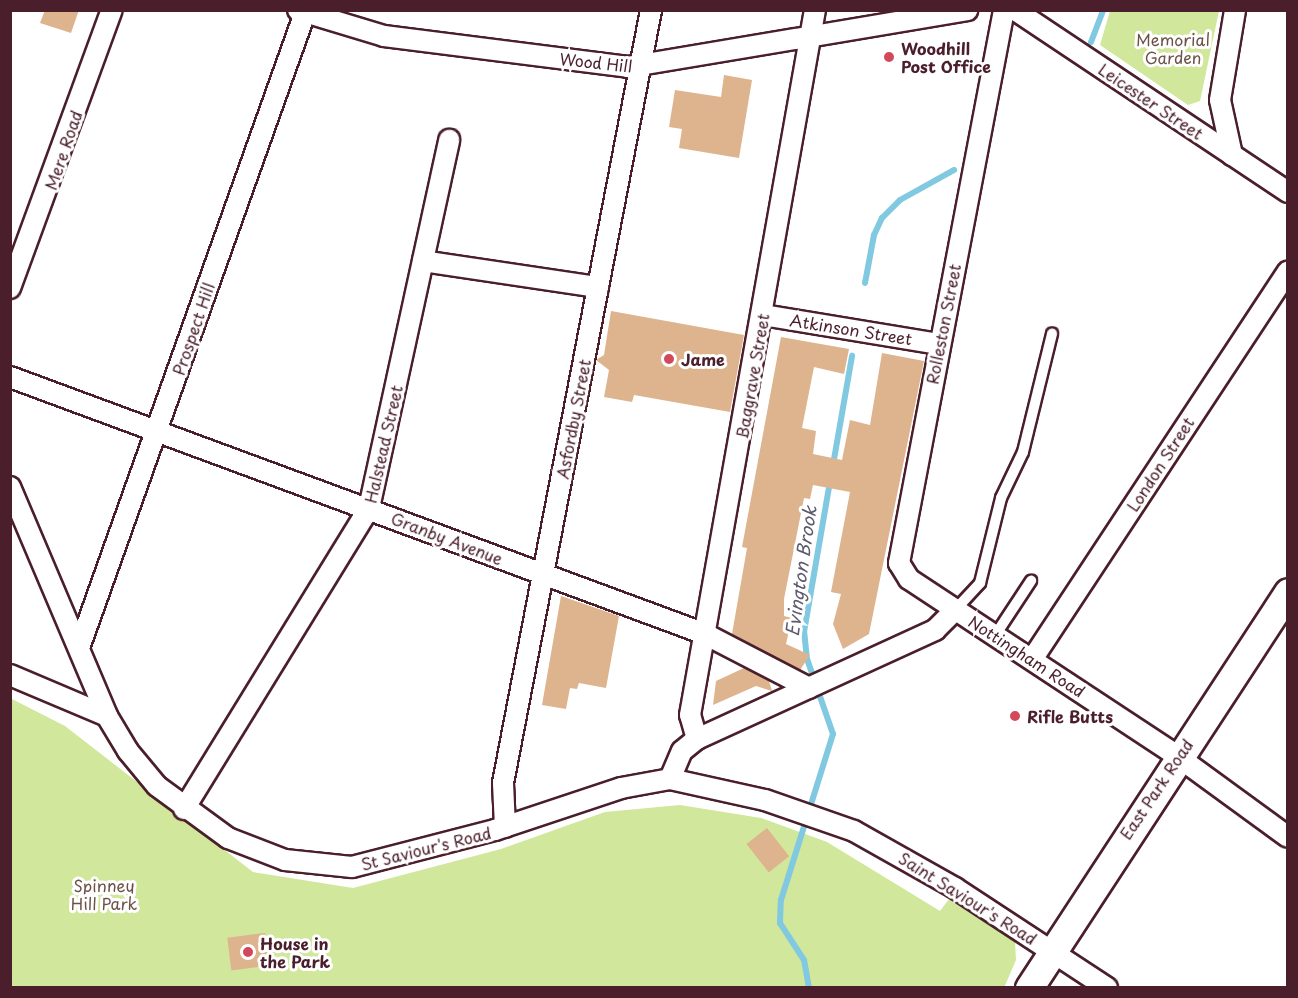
<!DOCTYPE html>
<style>
body{margin:0}
#map{position:relative;width:1298px;height:998px;overflow:hidden;background:#fff;font-family:"Playpen Sans",sans-serif}
div>[style]{position:absolute}
.green>*{inset:0;background:#d1e79c}
.stream>*{height:6px;margin:-3px;padding:0 3px;transform-origin:3px;border-radius:3px;background:#80c9e1}
.building>*{inset:0;background:#ddb48e;transform-origin:0 0}
.roads{filter:drop-shadow(2px 0 #4a1f2b) drop-shadow(-2px 0 #4a1f2b) drop-shadow(0 2px #4a1f2b) drop-shadow(0 -2px #4a1f2b)}
.lane>*{height:10px;margin:-5px;padding:0 5px;transform-origin:5px;border-radius:5px;background:#fff}
.street>*{height:20px;margin:-10px;padding:0 10px;transform-origin:10px;border-radius:10px;background:#fff}
.secondary>*{height:27px;margin:-13.5px;padding:0 13.5px;transform-origin:13.5px;border-radius:13.5px;background:#fff}
.dots>*{width:16px;height:16px;translate:-50% -50%;box-sizing:border-box;border:3px solid #fff;border-radius:50%}
span{translate:-50% -50%;white-space:nowrap;text-align:center;line-height:1.15;-webkit-text-stroke:6px #fff;paint-order:stroke}
.park-label{font-size:16px;color:#6c5147}
.poi-label{font-size:16px;color:#4a1f2b;font-weight:700}
.left{translate:0 -50%;text-align:left}
.street-label{font-size:16px;color:#4a1f2b}
.water-label{font-size:18px;color:#5d5a6b;font-style:italic}
.frame{position:absolute;inset:0;border:12px solid #4a1f2b;pointer-events:none}
</style>
<div id="map">
<div class="green">
<div style="clip-path:polygon(1110px 11px,1219px 11px,1200px 101px,1188px 105px,1100px 45px)"></div>
<div style="clip-path:polygon(10px 698px,65px 726px,253px 872px,353px 888px,501px 849px,605px 812px,680px 805px,761px 818px,827px 842px,940px 911px,949px 899px,1015px 941px,1016px 960px,1004px 988px,11px 987px)"></div>
</div>
<div class="stream">
<div style="left:1091px;top:42px;width:34px;rotate:-69deg"></div>
<div style="left:865px;top:283px;width:49px;rotate:-79.4deg"></div>
<div style="left:874px;top:235px;width:19px;rotate:-65deg"></div>
<div style="left:882px;top:218px;width:25px;rotate:-45deg"></div>
<div style="left:900px;top:200px;width:62px;rotate:-29.1deg"></div>
<div style="left:833px;top:465px;width:111px;rotate:-80.1deg"></div>
<div style="left:809px;top:988px;width:28px;rotate:-100deg"></div>
<div style="left:804px;top:960px;width:44px;rotate:-123deg"></div>
<div style="left:780px;top:923px;width:23px;rotate:-88deg"></div>
<div style="left:781px;top:900px;width:174px;rotate:-72.6deg"></div>
<div style="left:833px;top:734px;width:79px;rotate:-109.1deg"></div>
<div style="left:807px;top:659px;width:27px;rotate:-96deg"></div>
<div style="left:804px;top:632px;width:153px;rotate:-80.2deg"></div>
</div>
<div class="building">
<div style="clip-path:polygon(45px 10px,79px 10px,71px 33px,40px 23px)"></div>
<div style="clip-path:polygon(724px 75px,752px 80px,739px 158px,679px 148px,682px 129px,669px 127px,675px 90px,721px 97px)"></div>
<div style="clip-path:polygon(611px 311px,744px 335px,730px 412px,634px 395px,632px 402px,604px 397px,609px 370px,596px 360px,604px 355px)"></div>
<div style="clip-path:polygon(781px 337px,849px 349px,844px 374px,814px 367px,802px 428px,816px 431px,813px 454px,842px 460px,850px 420px,870px 425px,882px 353px,924px 361px,869px 634px,843px 649px,833px 624px,841px 594px,831px 592px,850px 492px,813px 485px,810px 499px,804px 498px,784px 599px,784px 616px,792px 618px,786px 644px,810px 655px,800px 670px,732px 634px,747px 548px,742px 547px)"></div>
<div style="clip-path:polygon(561px 596px,619px 616px,606px 688px,579px 683px,577px 689px,570px 688px,566px 709px,542px 705px)"></div>
<div style="clip-path:polygon(744px 668px,769px 681px,772px 691px,756px 686px,713px 705px,716px 681px)"></div>
<div style="left:767px;top:828px;width:36px;height:26px;rotate:52deg"></div>
<div style="left:265px;top:933px;width:33px;height:38px;rotate:83deg"></div>
</div>
<div class="roads">
<div class="lane">
<div style="left:955px;top:610px;width:37px;rotate:-47deg"></div>
<div style="left:980px;top:583px;width:88px;rotate:-76.1deg"></div>
<div style="left:1001px;top:498px;width:51px;rotate:-64.4deg"></div>
<div style="left:1023px;top:452px;width:122px;rotate:-76.2deg"></div>
<div style="left:996px;top:634px;width:64px;rotate:-56.6deg"></div>
</div>
<div class="street">
<div style="left:298px;top:10px;width:90px;rotate:16.8deg"></div>
<div style="left:384px;top:36px;width:246px;rotate:7.2deg"></div>
<div style="left:628px;top:67px;width:344px;rotate:-9.5deg"></div>
<div style="left:1004px;top:10px;width:563px;rotate:100.75deg"></div>
<div style="left:899px;top:563px;width:19px;rotate:58deg"></div>
<div style="left:909px;top:579px;width:321px;rotate:33.4deg"></div>
<div style="left:1177px;top:756px;width:137px;rotate:36.1deg"></div>
<div style="left:1015px;top:10px;width:328px;rotate:33.7deg"></div>
<div style="left:1232px;top:155px;width:56px;rotate:-102.3deg"></div>
<div style="left:1220px;top:100px;width:91px;rotate:-80.5deg"></div>
<div style="left:423px;top:261px;width:177px;rotate:8.5deg"></div>
<div style="left:10px;top:288px;width:296px;rotate:-69.9deg"></div>
<div style="left:763px;top:315px;width:178px;rotate:9.4deg"></div>
<div style="left:10px;top:377px;width:741px;rotate:20.29deg"></div>
<div style="left:705px;top:634px;width:117px;rotate:27.4deg"></div>
<div style="left:10px;top:487px;width:249px;rotate:67deg"></div>
<div style="left:107px;top:716px;width:41px;rotate:59deg"></div>
<div style="left:128px;top:751px;width:45px;rotate:50.4deg"></div>
<div style="left:157px;top:786px;width:88px;rotate:36.2deg"></div>
<div style="left:228px;top:838px;width:61px;rotate:21.1deg"></div>
<div style="left:285px;top:860px;width:67px;rotate:6deg"></div>
<div style="left:352px;top:867px;width:148px;rotate:-14.5deg"></div>
<div style="left:495px;top:830px;width:133px;rotate:-18.4deg"></div>
<div style="left:621px;top:788px;width:50px;rotate:-10.4deg"></div>
<div style="left:670px;top:779px;width:97px;rotate:12.5deg"></div>
<div style="left:765px;top:800px;width:94px;rotate:19.2deg"></div>
<div style="left:854px;top:831px;width:116px;rotate:29.4deg"></div>
<div style="left:955px;top:888px;width:182px;rotate:33.3deg"></div>
<div style="left:80px;top:645px;width:674px;rotate:-70.41deg"></div>
<div style="left:1033px;top:658px;width:463px;rotate:-56.6deg"></div>
<div style="left:10px;top:675px;width:105px;rotate:22.9deg"></div>
<div style="left:697px;top:739px;width:25px;rotate:-106deg"></div>
<div style="left:690px;top:715px;width:716px;rotate:-79.95deg"></div>
<div style="left:670px;top:779px;width:30px;rotate:-67deg"></div>
<div style="left:682px;top:751px;width:19px;rotate:-39deg"></div>
<div style="left:697px;top:739px;width:262px;rotate:-24.6deg"></div>
<div style="left:935px;top:630px;width:28px;rotate:-45deg"></div>
<div style="left:184px;top:809px;width:353px;rotate:-58.4deg"></div>
<div style="left:369px;top:508px;width:377px;rotate:-77.7deg"></div>
<div style="left:505px;top:827px;width:44px;rotate:-92.6deg"></div>
<div style="left:503px;top:783px;width:787px;rotate:-79.16deg"></div>
</div>
<div class="secondary">
<div style="left:1029px;top:988px;width:473px;rotate:-56.8deg"></div>
</div>
</div>
<div class="dots">
<div style="left:889px;top:57px;background:#d1495b"></div>
<div style="left:669px;top:359px;background:#d1495b"></div>
<div style="left:1015px;top:716px;background:#d1495b"></div>
<div style="left:248px;top:952px;background:#d1495b"></div>
</div>
<div class="park-label">
<span style="left:1173px;top:48px">Memorial<br>Garden</span>
<span style="left:104px;top:894px">Spinney<br>Hill Park</span>
</div>
<div class="poi-label">
<span class="left" style="left:901px;top:57px">Woodhill<br>Post Office</span>
<span class="left" style="left:681px;top:359px">Jame</span>
<span class="left" style="left:1027px;top:716px">Rifle Butts</span>
<span class="left" style="left:260px;top:952px">House in<br>the Park</span>
</div>
<div class="street-label">
<span style="left:596px;top:62px;rotate:6deg">Wood Hill</span>
<span style="left:1151px;top:101px;rotate:34deg">Leicester Street</span>
<span style="left:63px;top:150px;rotate:-71deg">Mere Road</span>
<span style="left:943px;top:324px;rotate:-79deg">Rolleston Street</span>
<span style="left:193px;top:329px;rotate:-71deg">Prospect Hill</span>
<span style="left:851px;top:329px;rotate:9deg">Atkinson Street</span>
<span style="left:752px;top:376px;rotate:-80deg">Baggrave Street</span>
<span style="left:573px;top:419px;rotate:-79deg">Asfordby Street</span>
<span style="left:383px;top:444px;rotate:-77deg">Halstead Street</span>
<span style="left:1160px;top:464px;rotate:-57deg">London Street</span>
<span style="left:447px;top:538px;rotate:21deg">Granby Avenue</span>
<span style="left:1027px;top:656px;rotate:33deg">Nottingham Road</span>
<span style="left:1156px;top:789px;rotate:-56deg">East Park Road</span>
<span style="left:426px;top:848px;rotate:-14deg">St Saviour's Road</span>
<span style="left:968px;top:898px;rotate:32deg">Saint Saviour's Road</span>
</div>
<div class="water-label">
<span style="left:801px;top:571px;rotate:-82deg">Evington Brook</span>
</div>
<div class="frame"></div>
</div>
